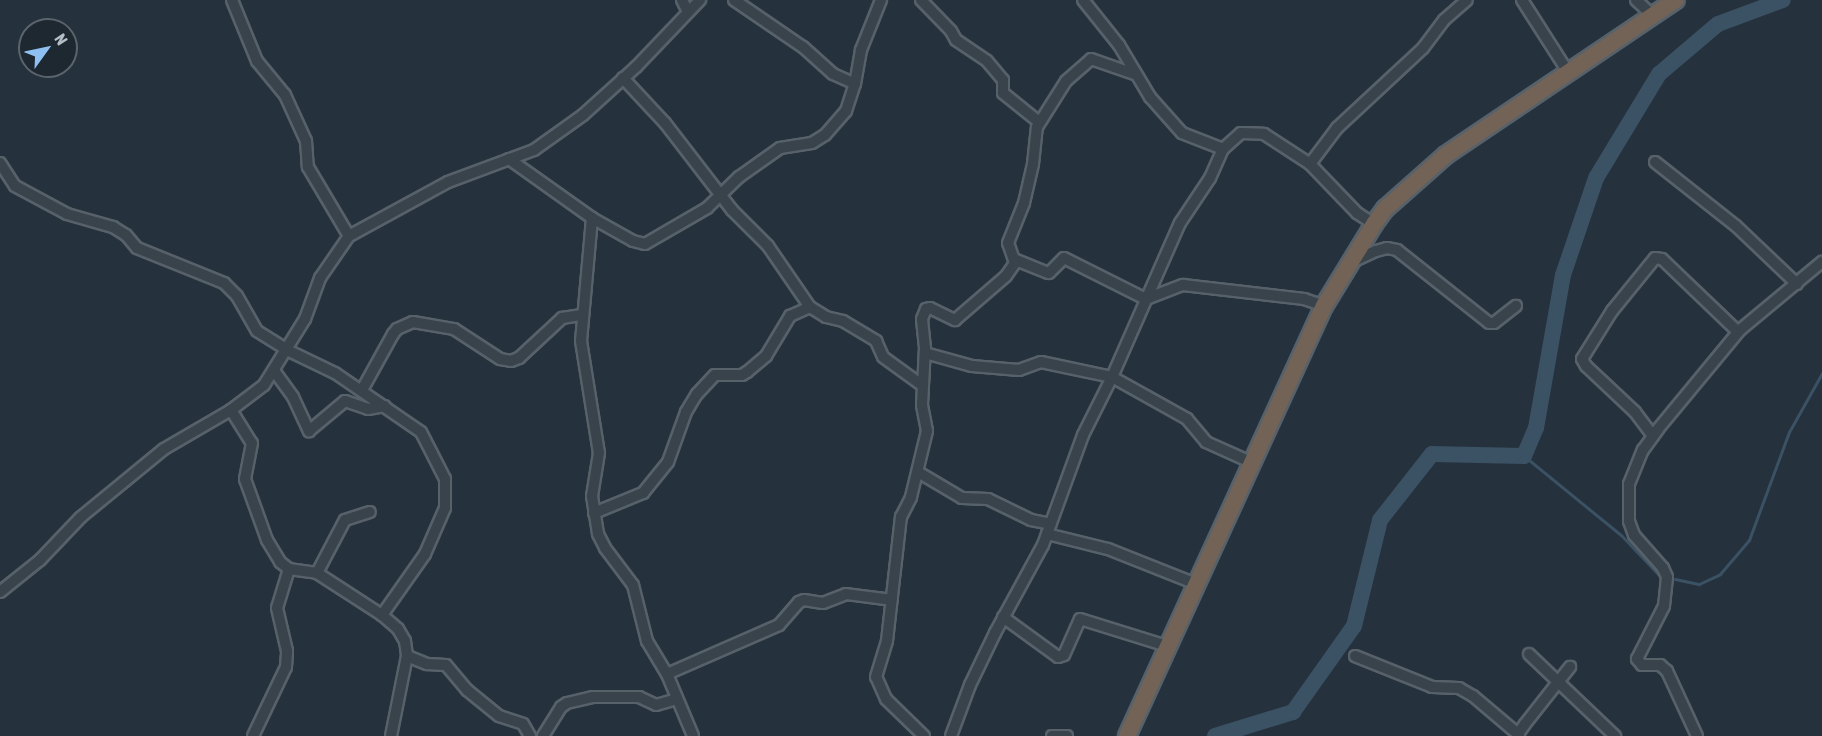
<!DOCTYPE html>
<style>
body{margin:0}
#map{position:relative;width:1822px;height:736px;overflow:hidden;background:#25313c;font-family:"Asap Condensed",sans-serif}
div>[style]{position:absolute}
.stream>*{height:3px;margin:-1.5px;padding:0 1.5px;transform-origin:1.5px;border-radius:1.5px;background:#3b5164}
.river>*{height:16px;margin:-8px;padding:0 8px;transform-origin:8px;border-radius:8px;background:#3b5164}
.roads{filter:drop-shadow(2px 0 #57616a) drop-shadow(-2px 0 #57616a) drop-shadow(0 2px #57616a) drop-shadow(0 -2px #57616a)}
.minor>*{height:10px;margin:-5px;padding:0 5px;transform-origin:5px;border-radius:5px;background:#39434c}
.highway>*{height:16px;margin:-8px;padding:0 8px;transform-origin:8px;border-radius:8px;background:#726356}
span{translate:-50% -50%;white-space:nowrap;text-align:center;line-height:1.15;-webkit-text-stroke:4.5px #1e2831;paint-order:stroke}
.north{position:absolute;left:18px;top:18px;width:60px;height:60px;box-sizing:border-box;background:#1e2831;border:2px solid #5a646d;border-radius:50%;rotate:57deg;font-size:16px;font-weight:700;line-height:24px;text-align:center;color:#b4bec7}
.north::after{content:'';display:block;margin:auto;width:21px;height:27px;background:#8ec1f2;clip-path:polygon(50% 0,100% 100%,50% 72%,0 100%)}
</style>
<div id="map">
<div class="stream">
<div style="left:1524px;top:456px;width:125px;rotate:39.2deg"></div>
<div style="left:1621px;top:535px;width:54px;rotate:46.5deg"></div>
<div style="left:1675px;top:579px;width:25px;rotate:12deg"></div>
<div style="left:1699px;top:584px;width:23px;rotate:-25deg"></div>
<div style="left:1720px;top:574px;width:45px;rotate:-49.5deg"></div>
<div style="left:1749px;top:540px;width:115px;rotate:-69.7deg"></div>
<div style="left:1789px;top:432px;width:68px;rotate:-60.8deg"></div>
</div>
<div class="river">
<div style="left:1215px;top:736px;width:82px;rotate:-17.1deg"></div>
<div style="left:1293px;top:712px;width:105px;rotate:-54.7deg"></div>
<div style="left:1354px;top:626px;width:109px;rotate:-76.2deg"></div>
<div style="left:1380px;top:520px;width:84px;rotate:-51.8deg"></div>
<div style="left:1432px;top:454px;width:92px;rotate:1.2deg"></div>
<div style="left:1524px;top:456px;width:30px;rotate:-67deg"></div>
<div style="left:1536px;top:428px;width:155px;rotate:-80deg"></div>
<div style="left:1563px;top:275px;width:102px;rotate:-71.2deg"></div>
<div style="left:1596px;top:178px;width:122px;rotate:-58.8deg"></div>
<div style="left:1659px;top:74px;width:77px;rotate:-40.3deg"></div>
<div style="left:1718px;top:24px;width:69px;rotate:-20.3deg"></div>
</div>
<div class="roads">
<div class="minor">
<div style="left:232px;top:0;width:66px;rotate:67.7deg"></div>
<div style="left:257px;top:61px;width:44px;rotate:50.5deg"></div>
<div style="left:285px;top:95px;width:51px;rotate:65.5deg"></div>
<div style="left:306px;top:141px;width:26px;rotate:86deg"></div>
<div style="left:308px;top:167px;width:80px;rotate:59.3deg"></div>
<div style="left:682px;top:0;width:13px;rotate:63deg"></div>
<div style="left:734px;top:0;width:83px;rotate:34.3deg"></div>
<div style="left:803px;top:47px;width:40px;rotate:42deg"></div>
<div style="left:833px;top:74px;width:24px;rotate:24deg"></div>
<div style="left:921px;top:0;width:43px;rotate:45.9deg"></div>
<div style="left:951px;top:31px;width:10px;rotate:61deg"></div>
<div style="left:956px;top:40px;width:37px;rotate:34deg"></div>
<div style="left:987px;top:61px;width:25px;rotate:50deg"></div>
<div style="left:1003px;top:80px;width:13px;rotate:90deg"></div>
<div style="left:1003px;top:93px;width:46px;rotate:38.9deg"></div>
<div style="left:1083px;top:0;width:58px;rotate:51.3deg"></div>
<div style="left:1119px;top:45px;width:61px;rotate:59.2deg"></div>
<div style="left:1150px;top:97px;width:48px;rotate:48.4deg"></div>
<div style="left:1182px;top:133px;width:44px;rotate:21.3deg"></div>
<div style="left:1223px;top:149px;width:24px;rotate:-42deg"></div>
<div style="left:1241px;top:133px;width:23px;rotate:2deg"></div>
<div style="left:1264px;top:134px;width:55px;rotate:33.1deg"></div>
<div style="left:1310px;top:164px;width:68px;rotate:46.2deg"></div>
<div style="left:1357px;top:213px;width:20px;rotate:33deg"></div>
<div style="left:1522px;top:0;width:85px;rotate:57.4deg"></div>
<div style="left:1636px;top:0;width:23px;rotate:43deg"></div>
<div style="left:623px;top:78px;width:62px;rotate:47deg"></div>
<div style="left:665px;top:123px;width:110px;rotate:52.4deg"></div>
<div style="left:732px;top:210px;width:51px;rotate:45deg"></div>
<div style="left:768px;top:246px;width:74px;rotate:55.5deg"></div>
<div style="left:810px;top:307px;width:19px;rotate:32deg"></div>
<div style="left:826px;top:317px;width:17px;rotate:13deg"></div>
<div style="left:843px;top:321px;width:39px;rotate:31deg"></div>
<div style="left:876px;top:341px;width:17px;rotate:66deg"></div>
<div style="left:883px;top:357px;width:49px;rotate:35.9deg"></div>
<div style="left:509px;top:159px;width:102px;rotate:35.4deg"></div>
<div style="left:592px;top:218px;width:123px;rotate:95.1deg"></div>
<div style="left:581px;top:341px;width:113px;rotate:80.9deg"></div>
<div style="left:599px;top:453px;width:44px;rotate:99.2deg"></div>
<div style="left:592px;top:496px;width:38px;rotate:81deg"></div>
<div style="left:598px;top:534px;width:16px;rotate:63deg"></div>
<div style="left:605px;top:548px;width:46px;rotate:52.9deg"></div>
<div style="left:633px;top:585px;width:58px;rotate:76deg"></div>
<div style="left:647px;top:641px;width:39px;rotate:59deg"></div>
<div style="left:667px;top:674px;width:67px;rotate:67.2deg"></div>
<div style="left:1655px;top:162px;width:103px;rotate:38.3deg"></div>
<div style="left:1736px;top:226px;width:84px;rotate:43.6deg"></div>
<div style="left:0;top:163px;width:27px;rotate:57deg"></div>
<div style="left:15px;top:186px;width:59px;rotate:28.3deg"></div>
<div style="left:67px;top:214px;width:48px;rotate:15.8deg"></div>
<div style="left:113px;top:227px;width:15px;rotate:32deg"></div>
<div style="left:126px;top:235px;width:17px;rotate:50deg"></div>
<div style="left:137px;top:248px;width:94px;rotate:21.9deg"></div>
<div style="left:224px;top:283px;width:18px;rotate:45deg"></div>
<div style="left:237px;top:296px;width:40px;rotate:60.3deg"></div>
<div style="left:257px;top:331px;width:36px;rotate:32deg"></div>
<div style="left:287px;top:350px;width:53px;rotate:25.6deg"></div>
<div style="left:335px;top:373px;width:104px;rotate:34.5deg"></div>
<div style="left:421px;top:432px;width:53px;rotate:62.9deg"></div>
<div style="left:445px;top:479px;width:29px;rotate:90deg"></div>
<div style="left:445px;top:508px;width:50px;rotate:113.5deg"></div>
<div style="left:425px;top:554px;width:75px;rotate:125.2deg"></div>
<div style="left:1310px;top:164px;width:45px;rotate:-53.1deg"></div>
<div style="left:1337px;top:128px;width:117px;rotate:-42.9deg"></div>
<div style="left:1423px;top:48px;width:35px;rotate:-53deg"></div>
<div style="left:1444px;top:20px;width:30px;rotate:-41deg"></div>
<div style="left:592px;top:218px;width:47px;rotate:29.3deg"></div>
<div style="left:633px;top:241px;width:12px;rotate:14deg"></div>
<div style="left:645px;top:244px;width:72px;rotate:-30.1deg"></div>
<div style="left:707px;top:208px;width:45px;rotate:-44.1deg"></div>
<div style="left:739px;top:177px;width:50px;rotate:-35.3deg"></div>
<div style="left:780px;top:148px;width:32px;rotate:-9deg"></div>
<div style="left:812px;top:143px;width:15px;rotate:-32deg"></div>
<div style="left:825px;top:135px;width:32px;rotate:-49deg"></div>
<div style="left:846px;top:111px;width:28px;rotate:-72deg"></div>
<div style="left:855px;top:84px;width:35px;rotate:-80deg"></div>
<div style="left:861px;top:50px;width:54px;rotate:-68.2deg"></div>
<div style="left:1016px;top:260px;width:35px;rotate:22deg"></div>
<div style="left:1049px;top:273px;width:21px;rotate:-45deg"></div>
<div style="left:1064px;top:258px;width:92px;rotate:26.6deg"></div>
<div style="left:1146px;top:299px;width:40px;rotate:-21deg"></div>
<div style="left:1183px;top:285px;width:122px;rotate:6.6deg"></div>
<div style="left:1304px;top:299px;width:21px;rotate:19deg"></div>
<div style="left:1352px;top:262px;width:26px;rotate:-25deg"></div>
<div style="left:1376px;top:251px;width:11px;rotate:-15deg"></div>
<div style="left:1387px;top:248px;width:10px;rotate:11deg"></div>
<div style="left:1397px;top:250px;width:117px;rotate:38.4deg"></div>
<div style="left:1489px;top:323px;width:5px"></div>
<div style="left:1494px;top:323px;width:28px;rotate:-38deg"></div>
<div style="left:925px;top:353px;width:49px;rotate:15.5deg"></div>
<div style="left:972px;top:366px;width:47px;rotate:4.9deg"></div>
<div style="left:1019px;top:370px;width:23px;rotate:-20deg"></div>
<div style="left:1041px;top:362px;width:73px;rotate:11.9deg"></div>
<div style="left:1112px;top:377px;width:86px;rotate:29.2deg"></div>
<div style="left:1187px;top:419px;width:30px;rotate:50deg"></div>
<div style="left:1206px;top:442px;width:51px;rotate:24.1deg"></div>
<div style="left:275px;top:372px;width:31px;rotate:54deg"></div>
<div style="left:293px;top:397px;width:38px;rotate:65deg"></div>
<div style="left:309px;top:431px;width:47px;rotate:-39.8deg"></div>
<div style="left:345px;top:401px;width:24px;rotate:19deg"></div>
<div style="left:368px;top:409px;width:17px;rotate:-10deg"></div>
<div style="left:362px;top:390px;width:64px;rotate:-61deg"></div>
<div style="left:393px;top:334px;width:6px;rotate:-51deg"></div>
<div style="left:397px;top:329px;width:17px;rotate:-24deg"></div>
<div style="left:413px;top:322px;width:42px;rotate:9.7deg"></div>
<div style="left:454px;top:329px;width:55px;rotate:33.1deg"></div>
<div style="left:500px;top:359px;width:11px;rotate:10deg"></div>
<div style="left:511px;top:361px;width:9px;rotate:-21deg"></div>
<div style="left:519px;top:358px;width:59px;rotate:-42.9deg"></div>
<div style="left:562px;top:318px;width:20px;rotate:-9deg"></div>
<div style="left:231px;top:410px;width:39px;rotate:58deg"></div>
<div style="left:252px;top:443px;width:37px;rotate:101deg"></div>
<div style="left:245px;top:479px;width:65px;rotate:70.2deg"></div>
<div style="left:267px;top:540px;width:26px;rotate:59deg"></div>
<div style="left:280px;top:562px;width:11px;rotate:38deg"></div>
<div style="left:289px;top:569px;width:28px;rotate:8deg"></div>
<div style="left:317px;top:573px;width:77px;rotate:32.9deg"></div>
<div style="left:382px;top:615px;width:21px;rotate:41deg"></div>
<div style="left:398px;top:629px;width:14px;rotate:60deg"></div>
<div style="left:405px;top:641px;width:15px;rotate:82deg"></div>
<div style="left:407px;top:656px;width:82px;rotate:101.3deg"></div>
<div style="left:1653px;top:436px;width:30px;rotate:-127deg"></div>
<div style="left:1635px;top:412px;width:67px;rotate:-136.8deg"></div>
<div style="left:1586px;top:366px;width:8px;rotate:-120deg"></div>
<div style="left:1582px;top:359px;width:57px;rotate:-58deg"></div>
<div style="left:1612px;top:311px;width:68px;rotate:-50.9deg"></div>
<div style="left:1655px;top:258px;width:7px;rotate:8deg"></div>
<div style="left:1662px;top:259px;width:105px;rotate:43.8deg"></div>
<div style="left:918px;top:472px;width:51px;rotate:30.6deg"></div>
<div style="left:962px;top:498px;width:26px;rotate:2deg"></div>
<div style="left:988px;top:499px;width:48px;rotate:26deg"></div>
<div style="left:1031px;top:520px;width:20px;rotate:11deg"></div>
<div style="left:594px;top:513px;width:53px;rotate:-22.2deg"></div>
<div style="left:643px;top:493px;width:40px;rotate:-51deg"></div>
<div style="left:668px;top:462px;width:53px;rotate:-70.2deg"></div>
<div style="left:686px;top:412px;width:21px;rotate:-59deg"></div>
<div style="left:697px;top:394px;width:26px;rotate:-47deg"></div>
<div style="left:715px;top:375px;width:27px"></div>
<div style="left:742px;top:375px;width:6px;rotate:-31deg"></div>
<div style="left:747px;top:372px;width:25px;rotate:-40deg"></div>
<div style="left:766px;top:356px;width:47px;rotate:-59deg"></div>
<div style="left:790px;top:316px;width:22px;rotate:-24deg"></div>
<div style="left:1047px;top:534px;width:63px;rotate:13.8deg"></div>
<div style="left:1108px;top:549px;width:95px;rotate:21.7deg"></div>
<div style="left:317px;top:573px;width:60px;rotate:-62.2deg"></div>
<div style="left:345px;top:520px;width:26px;rotate:-18deg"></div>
<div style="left:0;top:592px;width:51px;rotate:-38.7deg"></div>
<div style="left:40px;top:560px;width:59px;rotate:-46.4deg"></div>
<div style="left:81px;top:517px;width:107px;rotate:-39.3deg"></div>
<div style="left:164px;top:449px;width:78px;rotate:-30.2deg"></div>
<div style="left:231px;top:410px;width:41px;rotate:-37.1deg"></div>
<div style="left:264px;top:385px;width:78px;rotate:-58.2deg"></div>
<div style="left:305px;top:319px;width:44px;rotate:-69.9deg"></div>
<div style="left:320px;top:278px;width:51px;rotate:-55.4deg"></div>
<div style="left:349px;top:236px;width:113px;rotate:-28.6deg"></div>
<div style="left:448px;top:182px;width:92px;rotate:-20.4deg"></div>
<div style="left:534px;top:150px;width:60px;rotate:-35.5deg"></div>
<div style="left:583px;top:115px;width:72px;rotate:-42.2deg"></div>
<div style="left:636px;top:67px;width:93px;rotate:-46.3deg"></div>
<div style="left:1003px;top:617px;width:68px;rotate:36deg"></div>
<div style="left:1058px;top:657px;width:6px;rotate:-18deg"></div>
<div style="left:1064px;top:655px;width:39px;rotate:-66deg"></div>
<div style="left:1080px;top:619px;width:91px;rotate:17.2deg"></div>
<div style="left:1529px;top:654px;width:119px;rotate:43.6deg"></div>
<div style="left:407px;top:656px;width:22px;rotate:22deg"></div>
<div style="left:427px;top:664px;width:19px;rotate:3deg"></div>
<div style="left:446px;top:665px;width:33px;rotate:50deg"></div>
<div style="left:467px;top:690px;width:41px;rotate:39.1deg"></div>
<div style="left:499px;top:716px;width:25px;rotate:18deg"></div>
<div style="left:523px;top:724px;width:14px;rotate:60deg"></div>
<div style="left:1355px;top:656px;width:83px;rotate:21.9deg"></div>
<div style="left:1432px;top:687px;width:27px;rotate:2deg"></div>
<div style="left:1459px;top:688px;width:16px;rotate:30deg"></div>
<div style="left:1473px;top:696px;width:59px;rotate:40.2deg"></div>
<div style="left:667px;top:674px;width:122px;rotate:-23.6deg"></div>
<div style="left:779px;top:625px;width:30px;rotate:-49deg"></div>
<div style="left:799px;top:602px;width:5px;rotate:-22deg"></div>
<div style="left:804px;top:600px;width:19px;rotate:9deg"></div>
<div style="left:823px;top:603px;width:25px;rotate:-21deg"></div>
<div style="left:846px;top:594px;width:46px;rotate:7.4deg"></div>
<div style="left:253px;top:736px;width:76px;rotate:-64.4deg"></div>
<div style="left:286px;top:667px;width:16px;rotate:-86deg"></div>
<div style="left:287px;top:651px;width:44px;rotate:-103.1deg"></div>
<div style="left:277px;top:608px;width:41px;rotate:-72.9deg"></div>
<div style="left:543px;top:736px;width:34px;rotate:-58deg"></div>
<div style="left:561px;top:707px;width:7px;rotate:-34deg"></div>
<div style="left:567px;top:703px;width:27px;rotate:-13deg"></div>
<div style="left:593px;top:697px;width:46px"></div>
<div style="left:639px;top:697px;width:19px;rotate:25deg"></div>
<div style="left:656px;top:705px;width:22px;rotate:-16deg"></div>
<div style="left:924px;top:736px;width:53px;rotate:-135.8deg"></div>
<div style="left:886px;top:699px;width:24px;rotate:-114deg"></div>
<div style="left:876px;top:677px;width:38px;rotate:-73deg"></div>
<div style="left:887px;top:641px;width:125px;rotate:-83.6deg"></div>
<div style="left:901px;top:517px;width:22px;rotate:-63deg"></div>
<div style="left:911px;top:497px;width:68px;rotate:-76.4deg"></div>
<div style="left:927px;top:431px;width:26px;rotate:-101deg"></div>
<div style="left:922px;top:405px;width:57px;rotate:-87deg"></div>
<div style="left:925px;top:348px;width:29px;rotate:-96deg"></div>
<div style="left:922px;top:319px;width:11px;rotate:-68deg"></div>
<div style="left:926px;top:309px;width:4px;rotate:-14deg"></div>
<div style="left:930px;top:308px;width:28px;rotate:26deg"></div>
<div style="left:955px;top:320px;width:67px;rotate:-40.8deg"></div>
<div style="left:1006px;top:276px;width:16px;rotate:-55deg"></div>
<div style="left:1015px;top:263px;width:21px;rotate:-109deg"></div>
<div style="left:1008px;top:243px;width:43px;rotate:-68.2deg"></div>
<div style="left:1024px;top:203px;width:40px;rotate:-77deg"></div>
<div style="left:1033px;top:164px;width:37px;rotate:-84deg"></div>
<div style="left:1037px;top:127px;width:54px;rotate:-57.8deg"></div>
<div style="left:1066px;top:81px;width:33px;rotate:-41deg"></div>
<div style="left:1091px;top:59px;width:46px;rotate:19.2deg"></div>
<div style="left:951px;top:736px;width:54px;rotate:-69.6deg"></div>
<div style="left:970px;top:685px;width:58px;rotate:-64.3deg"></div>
<div style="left:995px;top:633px;width:100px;rotate:-61.4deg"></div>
<div style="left:1043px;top:545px;width:117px;rotate:-70deg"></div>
<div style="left:1083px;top:435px;width:65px;rotate:-63.4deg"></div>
<div style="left:1112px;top:377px;width:168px;rotate:-66.2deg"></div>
<div style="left:1180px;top:223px;width:54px;rotate:-56.3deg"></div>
<div style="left:1210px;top:178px;width:32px;rotate:-66deg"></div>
<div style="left:1052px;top:736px;width:15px"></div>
<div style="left:1519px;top:736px;width:2px;rotate:-117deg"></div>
<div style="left:1518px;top:734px;width:12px;rotate:-55deg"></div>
<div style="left:1525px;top:724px;width:73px;rotate:-51.7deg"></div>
<div style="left:1697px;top:736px;width:72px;rotate:-114.8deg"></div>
<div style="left:1667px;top:671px;width:9px;rotate:-139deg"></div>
<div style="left:1660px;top:665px;width:18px;rotate:180deg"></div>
<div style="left:1642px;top:665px;width:8px;rotate:-130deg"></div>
<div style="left:1637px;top:659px;width:59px;rotate:-63deg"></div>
<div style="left:1664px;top:606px;width:29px;rotate:-84deg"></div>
<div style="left:1667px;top:577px;width:10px;rotate:-114deg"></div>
<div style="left:1663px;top:568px;width:44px;rotate:-131.3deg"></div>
<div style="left:1634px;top:535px;width:15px;rotate:-110deg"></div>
<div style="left:1629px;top:521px;width:37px;rotate:-90deg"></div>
<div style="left:1629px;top:484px;width:37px;rotate:-68deg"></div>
<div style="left:1643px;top:450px;width:26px;rotate:-54deg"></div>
<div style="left:1658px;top:429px;width:129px;rotate:-50.4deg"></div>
<div style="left:1740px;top:330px;width:107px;rotate:-39.7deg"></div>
</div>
<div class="highway">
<div style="left:1127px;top:736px;width:473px;rotate:-65.4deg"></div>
<div style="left:1324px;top:306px;width:96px;rotate:-58.6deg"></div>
<div style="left:1374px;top:224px;width:19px;rotate:-54deg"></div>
<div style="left:1385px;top:209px;width:81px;rotate:-41.5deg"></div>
<div style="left:1446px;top:155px;width:277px;rotate:-34deg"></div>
</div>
</div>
<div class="north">N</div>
</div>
